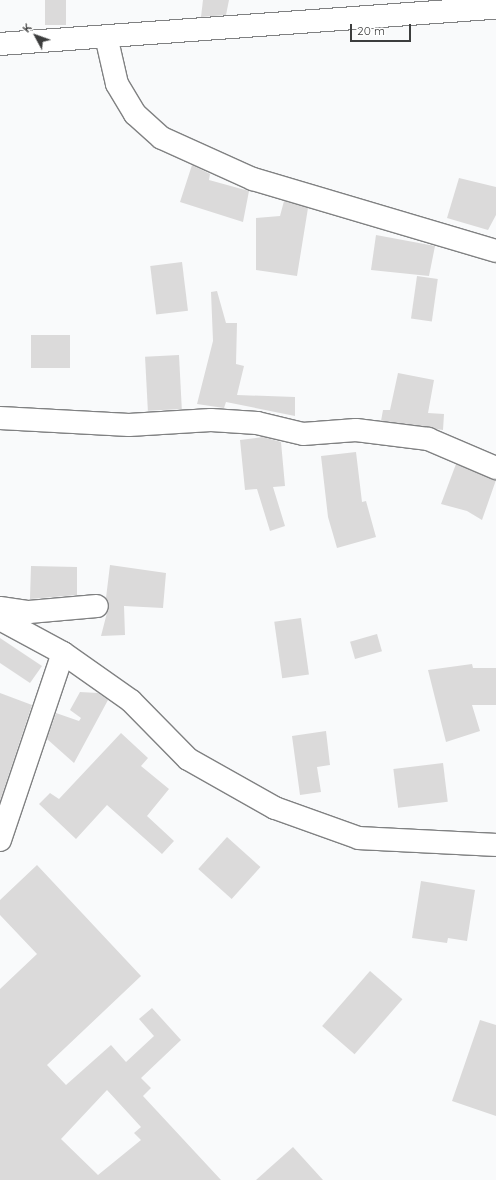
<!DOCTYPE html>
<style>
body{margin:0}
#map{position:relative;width:496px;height:1180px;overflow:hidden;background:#f9fafb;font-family:Quicksand,sans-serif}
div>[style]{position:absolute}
.building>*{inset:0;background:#dbdada;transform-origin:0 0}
.roads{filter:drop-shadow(1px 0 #808182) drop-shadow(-1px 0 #808182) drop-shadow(0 1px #808182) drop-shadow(0 -1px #808182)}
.minor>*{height:22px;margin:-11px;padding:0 11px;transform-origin:11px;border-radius:11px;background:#fff}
.tertiary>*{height:22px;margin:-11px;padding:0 11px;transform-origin:11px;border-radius:11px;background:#fff}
span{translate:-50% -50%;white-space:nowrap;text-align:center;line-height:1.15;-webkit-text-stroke:3px #fff;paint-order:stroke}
.north{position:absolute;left:16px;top:16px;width:40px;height:40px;-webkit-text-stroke:3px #fff;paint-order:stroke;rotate:311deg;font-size:11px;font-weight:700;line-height:16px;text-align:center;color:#3c3d3d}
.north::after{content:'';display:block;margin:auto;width:14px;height:18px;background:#3c3d3d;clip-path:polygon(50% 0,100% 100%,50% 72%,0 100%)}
.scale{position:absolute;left:350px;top:24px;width:61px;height:18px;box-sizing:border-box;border:2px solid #3c3d3d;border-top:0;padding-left:5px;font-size:12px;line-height:14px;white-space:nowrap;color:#3c3d3d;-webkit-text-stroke:3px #fff;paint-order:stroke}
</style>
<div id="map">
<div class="building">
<div style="left:45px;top:0;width:21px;height:25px"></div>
<div style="clip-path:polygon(203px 0,229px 0,226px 15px,201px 17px)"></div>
<div style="clip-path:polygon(192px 165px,210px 174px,209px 180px,249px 191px,243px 222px,180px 202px)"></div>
<div style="clip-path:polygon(459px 178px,496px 187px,496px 215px,488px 230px,447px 218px)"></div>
<div style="clip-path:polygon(284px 201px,308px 208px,297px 276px,256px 270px,256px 218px,280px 216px)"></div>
<div style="clip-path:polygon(376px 235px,435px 246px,429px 276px,371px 270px)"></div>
<div style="left:182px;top:262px;width:49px;height:32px;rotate:83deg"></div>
<div style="left:417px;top:276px;width:21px;height:43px;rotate:8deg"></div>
<div style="clip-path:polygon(217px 291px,226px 323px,237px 323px,236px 364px,244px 366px,237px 395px,295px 397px,295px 416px,226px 402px,224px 408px,197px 404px,213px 341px,211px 292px)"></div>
<div style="left:31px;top:335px;width:39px;height:33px"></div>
<div style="left:179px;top:355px;width:54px;height:34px;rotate:87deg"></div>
<div style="clip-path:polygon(398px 373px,434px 380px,428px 413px,444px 414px,443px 430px,381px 421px,383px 410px,390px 410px)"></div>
<div style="clip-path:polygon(263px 437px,281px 442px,285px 486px,273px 487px,285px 526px,270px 531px,257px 489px,245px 490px,240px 440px)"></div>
<div style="clip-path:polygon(356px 452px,362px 502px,366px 501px,376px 537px,337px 548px,328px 517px,321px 456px)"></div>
<div style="clip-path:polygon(456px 464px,496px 480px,482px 520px,467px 511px,441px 504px)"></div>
<div style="clip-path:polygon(110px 565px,166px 573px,163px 608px,124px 606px,125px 635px,101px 636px,109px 605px,106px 598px)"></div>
<div style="clip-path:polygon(31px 566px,77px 567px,77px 595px,30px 599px)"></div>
<div style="left:301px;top:618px;width:57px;height:27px;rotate:82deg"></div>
<div style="left:377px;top:634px;width:18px;height:28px;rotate:74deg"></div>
<div style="clip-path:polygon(0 638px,42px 666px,30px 683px,0 663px)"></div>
<div style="clip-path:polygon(472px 664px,473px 668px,496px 668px,496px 705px,472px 705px,480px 731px,446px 742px,428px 670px)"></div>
<div style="clip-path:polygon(80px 692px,98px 693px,108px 700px,74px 763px,47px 739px,56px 713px,79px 721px,81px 718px,70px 710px)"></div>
<div style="clip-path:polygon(0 693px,32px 705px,0 801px)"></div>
<div style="clip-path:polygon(326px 731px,330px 765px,317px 767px,321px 792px,300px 795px,292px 736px)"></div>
<div style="clip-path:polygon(121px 733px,148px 758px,141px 766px,169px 789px,147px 816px,174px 841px,162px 854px,107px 805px,76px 839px,39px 804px,50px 793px,59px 799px)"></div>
<div style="left:443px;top:763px;width:39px;height:50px;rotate:83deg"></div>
<div style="left:227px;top:837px;width:45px;height:43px;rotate:42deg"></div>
<div style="clip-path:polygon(evenodd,37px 865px,141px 976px,47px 1065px,66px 1085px,111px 1045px,126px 1062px,154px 1036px,139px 1019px,152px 1008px,181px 1040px,141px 1078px,151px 1088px,143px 1096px,221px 1180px,0 1180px,0 989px,37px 954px,0 915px,0 900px,37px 865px,107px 1090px,141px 1127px,134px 1133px,141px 1140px,98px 1175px,61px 1139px,107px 1090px)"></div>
<div style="clip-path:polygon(421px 881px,475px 890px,467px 941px,448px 938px,447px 943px,412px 938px)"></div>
<div style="left:370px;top:971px;width:43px;height:73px;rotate:41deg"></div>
<div style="clip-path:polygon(480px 1020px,496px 1025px,496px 1116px,452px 1101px)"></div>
<div style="clip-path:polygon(293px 1147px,323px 1180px,256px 1180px)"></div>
</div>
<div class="roads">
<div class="minor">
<div style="left:106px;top:36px;width:49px;rotate:77.1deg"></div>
<div style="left:117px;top:84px;width:35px;rotate:59deg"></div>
<div style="left:135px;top:114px;width:36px;rotate:42deg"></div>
<div style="left:162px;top:138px;width:100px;rotate:24.3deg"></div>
<div style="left:253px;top:179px;width:253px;rotate:16.5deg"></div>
<div style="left:0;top:418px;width:129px;rotate:3.1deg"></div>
<div style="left:129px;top:425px;width:82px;rotate:-3.5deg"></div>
<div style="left:211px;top:420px;width:46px;rotate:3.7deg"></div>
<div style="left:257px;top:423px;width:47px;rotate:13.4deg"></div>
<div style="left:303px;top:434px;width:53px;rotate:-4.3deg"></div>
<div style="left:356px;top:430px;width:73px;rotate:7.1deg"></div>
<div style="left:428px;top:439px;width:74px;rotate:23.1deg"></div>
<div style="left:0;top:608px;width:29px;rotate:8deg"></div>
<div style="left:29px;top:612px;width:68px;rotate:-5deg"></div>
<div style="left:0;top:840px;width:197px;rotate:-71.4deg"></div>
</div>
<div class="tertiary">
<div style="left:0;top:44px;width:497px;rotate:-4.2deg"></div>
<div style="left:0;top:619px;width:72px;rotate:28.4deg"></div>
<div style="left:63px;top:653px;width:83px;rotate:35.2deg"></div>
<div style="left:131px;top:701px;width:81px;rotate:45.5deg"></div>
<div style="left:188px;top:759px;width:100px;rotate:29.4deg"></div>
<div style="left:275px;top:808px;width:89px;rotate:19.7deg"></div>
<div style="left:359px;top:838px;width:137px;rotate:2.9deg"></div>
</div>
</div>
<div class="north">K</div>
<div class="scale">20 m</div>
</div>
